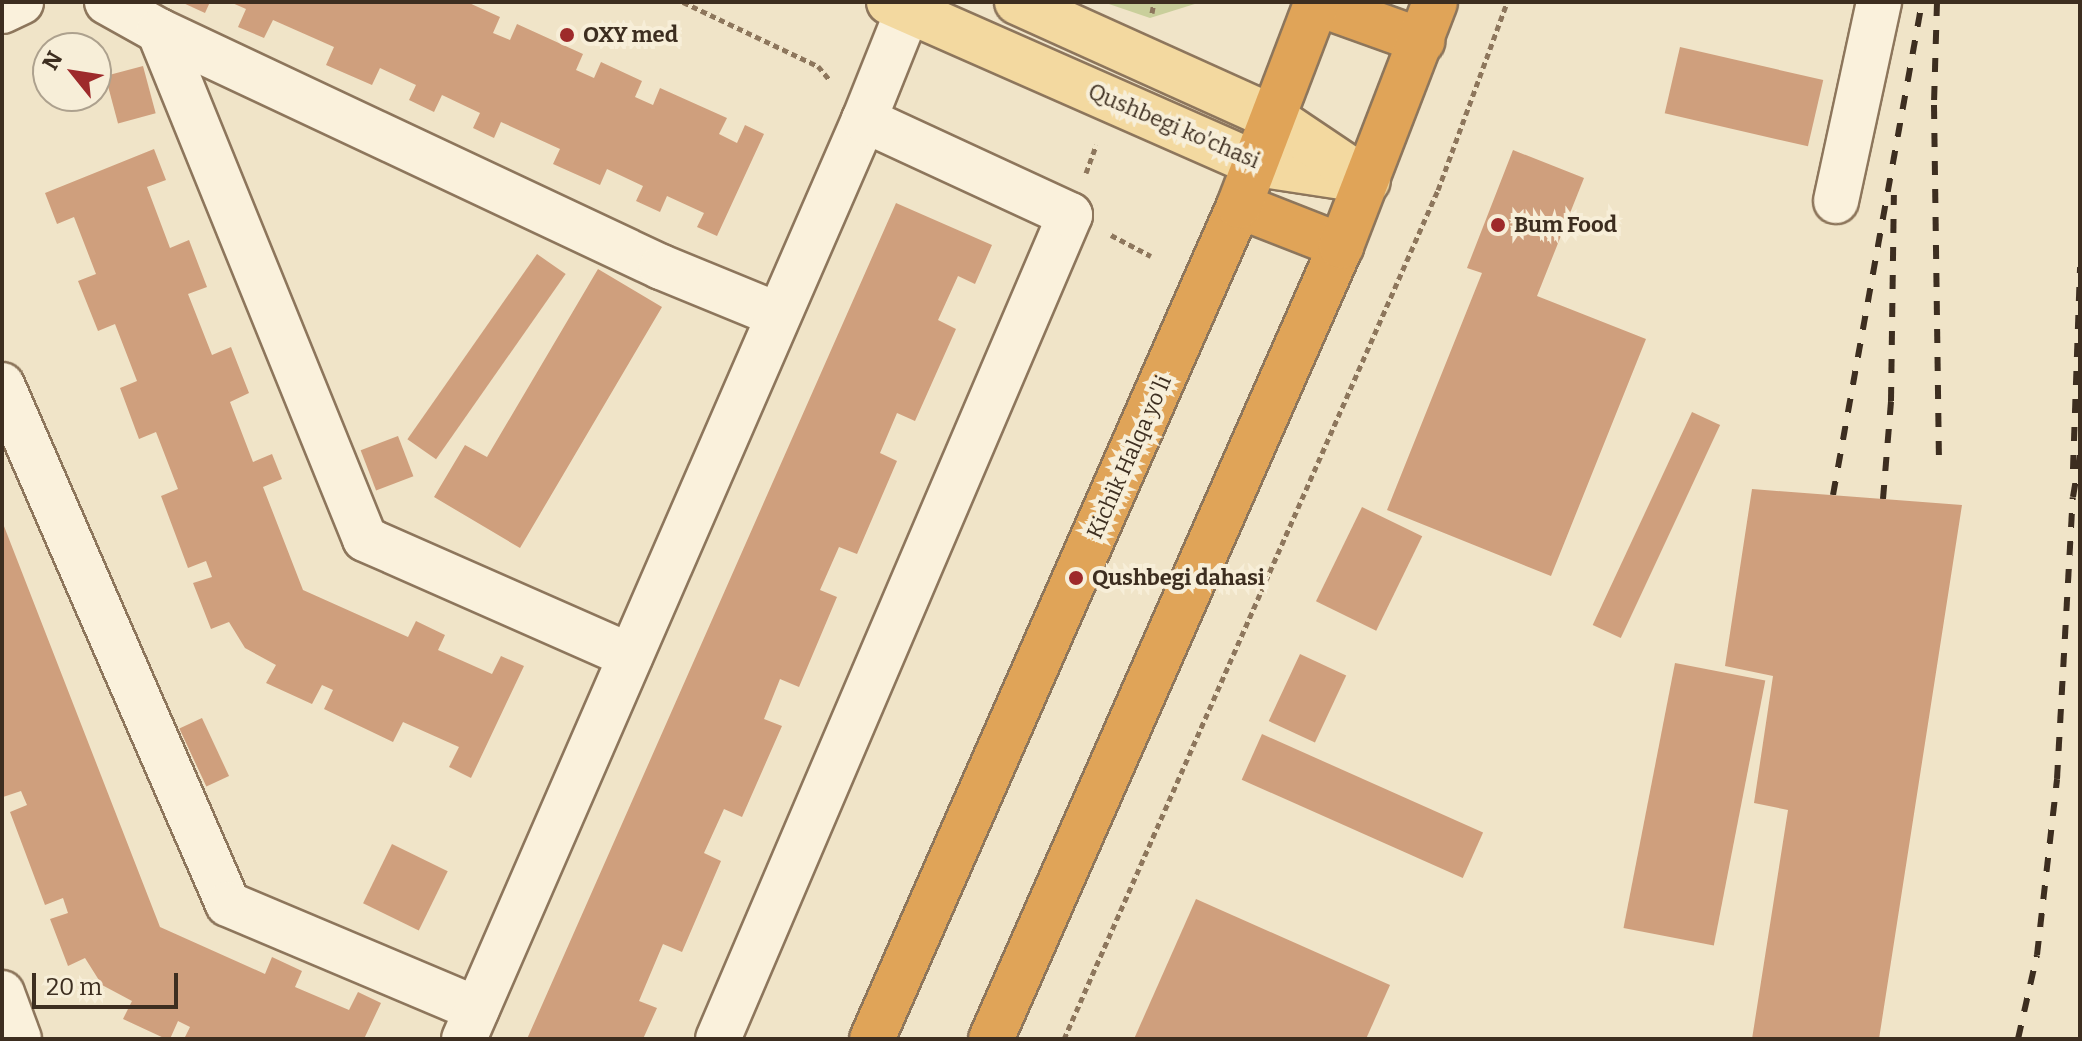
<!DOCTYPE html>
<style>
body{margin:0}
#map{position:relative;width:2082px;height:1041px;overflow:hidden;background:#f0e4c8;font-family:Bitter,serif}
div>[style]{position:absolute}
.green>*{inset:0;background:#c9cf9b}
.building>*{inset:0;background:#cf9f7d;transform-origin:0 0}
.path>*{height:5px;margin-top:-2.5px;transform-origin:0;background:repeating-linear-gradient(90deg,#8d765c 0 6px,transparent 0 10px)}
.roads{filter:drop-shadow(2px 0 #8d765c) drop-shadow(-2px 0 #8d765c) drop-shadow(0 2px #8d765c) drop-shadow(0 -2px #8d765c)}
.minor>*{height:44px;margin:-22px;padding:0 22px;transform-origin:22px;border-radius:22px;background:#faf1dc}
.major>*{height:44px;margin:-22px;padding:0 22px;transform-origin:22px;border-radius:22px;background:#f3d9a0}
.highway>*{height:44px;margin:-22px;padding:0 22px;transform-origin:22px;border-radius:22px;background:#e0a458}
.rail>*{height:6px;margin-top:-3px;transform-origin:0;background:repeating-linear-gradient(90deg,#3d2e20 0 14px,transparent 0 28px)}
.dots>*{width:22px;height:22px;translate:-50% -50%;box-sizing:border-box;border:4px solid #f7eed8;border-radius:50%}
span{translate:-50% -50%;white-space:nowrap;text-align:center;line-height:1.15;-webkit-text-stroke:8px #f7eed8;paint-order:stroke}
.poi-label{font-size:22px;color:#3d2e20;font-weight:700}
.left{translate:0 -50%;text-align:left}
.street-label{font-size:22px;color:#3d2e20}
.frame{position:absolute;inset:0;border:4px solid #3d2e20;pointer-events:none}
.north{position:absolute;left:32px;top:32px;width:80px;height:80px;box-sizing:border-box;background:#f7eed8;border:2px solid #ada18e;border-radius:50%;rotate:300deg;font-size:22px;font-weight:700;line-height:32px;text-align:center;color:#3d2e20}
.north::after{content:'';display:block;margin:auto;width:28px;height:36px;background:#9e2a2b;clip-path:polygon(50% 0,100% 100%,50% 72%,0 100%)}
.scale{position:absolute;left:32px;top:973px;width:146px;height:36px;box-sizing:border-box;border:4px solid #3d2e20;border-top:0;padding-left:10px;font-size:24px;line-height:28px;white-space:nowrap;color:#3d2e20;-webkit-text-stroke:6px #f7eed8;paint-order:stroke}
</style>
<div id="map">
<div class="green">
<div style="clip-path:polygon(1103px 2px,1201px 2px,1150px 18px)"></div>
</div>
<div class="building">
<div style="clip-path:polygon(181px 2px,210px 2px,205px 13px)"></div>
<div style="clip-path:polygon(230px 2px,467px 2px,500px 17px,493px 33px,510px 40px,517px 24px,583px 54px,576px 70px,594px 78px,601px 62px,642px 81px,635px 97px,653px 105px,660px 88px,727px 118px,719px 134px,737px 143px,745px 125px,764px 134px,717px 236px,697px 227px,704px 213px,667px 196px,660px 212px,636px 201px,643px 186px,607px 169px,600px 185px,553px 164px,560px 149px,501px 122px,494px 138px,473px 128px,480px 113px,442px 95px,434px 112px,409px 100px,416px 85px,380px 68px,372px 85px,326px 65px,334px 47px,273px 20px,264px 38px,238px 27px,246px 9px)"></div>
<div style="left:1680px;top:47px;width:147px;height:68px;rotate:13deg"></div>
<div style="left:143px;top:66px;width:49px;height:39px;rotate:75deg"></div>
<div style="clip-path:polygon(154px 149px,166px 180px,147px 187px,170px 248px,189px 240px,207px 287px,188px 294px,212px 355px,231px 347px,249px 393px,230px 402px,253px 462px,272px 454px,282px 479px,263px 487px,303px 590px,408px 637px,416px 621px,445px 635px,438px 650px,492px 674px,501px 656px,524px 666px,471px 778px,449px 767px,459px 747px,403px 722px,393px 742px,324px 709px,333px 690px,322px 685px,312px 704px,266px 683px,276px 665px,245px 648px,229px 622px,211px 629px,193px 583px,212px 577px,206px 561px,188px 568px,161px 496px,178px 489px,156px 432px,139px 439px,120px 388px,137px 381px,115px 324px,98px 331px,78px 281px,96px 274px,74px 217px,57px 224px,45px 193px)"></div>
<div style="clip-path:polygon(1513px 150px,1584px 178px,1537px 296px,1646px 339px,1551px 576px,1387px 510px,1482px 273px,1467px 268px)"></div>
<div style="clip-path:polygon(896px 203px,992px 245px,975px 284px,958px 276px,938px 320px,956px 329px,915px 421px,897px 413px,880px 453px,897px 461px,857px 554px,839px 547px,820px 590px,837px 597px,799px 687px,780px 679px,764px 719px,782px 726px,742px 817px,724px 809px,704px 853px,721px 861px,682px 952px,663px 944px,639px 1001px,657px 1008px,643px 1039px,527px 1039px)"></div>
<div style="left:537px;top:254px;width:35px;height:226px;rotate:35deg"></div>
<div style="clip-path:polygon(598px 269px,662px 307px,520px 548px,434px 497px,465px 445px,487px 457px)"></div>
<div style="left:1692px;top:412px;width:31px;height:235px;rotate:25deg"></div>
<div style="left:398px;top:436px;width:43px;height:40px;rotate:69deg"></div>
<div style="clip-path:polygon(1752px 489px,1962px 505px,1879px 1039px,1752px 1039px,1788px 810px,1754px 803px,1773px 676px,1725px 666px)"></div>
<div style="left:1362px;top:507px;width:67px;height:105px;rotate:26deg"></div>
<div style="clip-path:polygon(2px 521px,160px 927px,265px 974px,272px 957px,302px 971px,295px 987px,349px 1010px,358px 992px,381px 1003px,364px 1039px,184px 1039px,190px 1027px,178px 1021px,170px 1039px,166px 1039px,123px 1019px,132px 1001px,102px 985px,85px 958px,68px 966px,50px 919px,68px 913px,63px 898px,45px 905px,10px 812px,27px 805px,21px 791px,3px 797px,2px 794px)"></div>
<div style="left:1300px;top:654px;width:51px;height:74px;rotate:25deg"></div>
<div style="left:1675px;top:663px;width:92px;height:270px;rotate:11deg"></div>
<div style="left:202px;top:718px;width:64px;height:25px;rotate:65deg"></div>
<div style="left:1262px;top:734px;width:242px;height:50px;rotate:24deg"></div>
<div style="left:392px;top:844px;width:62px;height:66px;rotate:26deg"></div>
<div style="clip-path:polygon(1196px 899px,1390px 985px,1366px 1039px,1134px 1039px)"></div>
</div>
<div class="path">
<div style="left:683px;top:2px;width:149px;rotate:25.4deg"></div>
<div style="left:818px;top:66px;width:17px;rotate:50deg"></div>
<div style="left:1152px;top:13px;width:11px;rotate:-80deg"></div>
<div style="left:1086px;top:173px;width:30px;rotate:-70deg"></div>
<div style="left:1111px;top:235px;width:45px;rotate:27.7deg"></div>
<div style="left:1064px;top:1039px;width:928px;rotate:-66.23deg"></div>
<div style="left:1438px;top:190px;width:200px;rotate:-69.8deg"></div>
</div>
<div class="roads">
<div class="minor">
<div style="left:107px;top:2px;width:60px;rotate:29.1deg"></div>
<div style="left:159px;top:31px;width:555px;rotate:25.18deg"></div>
<div style="left:661px;top:267px;width:126px;rotate:22.3deg"></div>
<div style="left:2px;top:11px;width:21px;rotate:-25deg"></div>
<div style="left:159px;top:31px;width:548px;rotate:67.93deg"></div>
<div style="left:365px;top:539px;width:290px;rotate:23.8deg"></div>
<div style="left:1836px;top:201px;width:204px;rotate:-77.8deg"></div>
<div style="left:2px;top:385px;width:566px;rotate:66.47deg"></div>
<div style="left:228px;top:904px;width:270px;rotate:22.9deg"></div>
<div style="left:2px;top:993px;width:49px;rotate:69.7deg"></div>
<div style="left:464px;top:1039px;width:1002px;rotate:-66.48deg"></div>
<div style="left:864px;top:120px;width:118px;rotate:-68.2deg"></div>
<div style="left:718px;top:1039px;width:896px;rotate:-66.87deg"></div>
<div style="left:1070px;top:215px;width:227px;rotate:-155.2deg"></div>
</div>
<div class="major">
<div style="left:889px;top:2px;width:402px;rotate:23.8deg"></div>
<div style="left:1257px;top:164px;width:112px;rotate:8.7deg"></div>
<div style="left:1017px;top:2px;width:282px;rotate:24.3deg"></div>
<div style="left:1274px;top:118px;width:99px;rotate:33.9deg"></div>
</div>
<div class="highway">
<div style="left:1316px;top:3px;width:113px;rotate:19.7deg"></div>
<div style="left:1239px;top:206px;width:110px;rotate:21.4deg"></div>
<div style="left:872px;top:1039px;width:910px;rotate:-66.22deg"></div>
<div style="left:1239px;top:206px;width:218px;rotate:-69.1deg"></div>
<div style="left:991px;top:1039px;width:867px;rotate:-66.19deg"></div>
<div style="left:1341px;top:246px;width:261px;rotate:-68.9deg"></div>
</div>
</div>
<div class="rail">
<div style="left:1937px;top:2px;width:103px;rotate:91.7deg"></div>
<div style="left:1934px;top:105px;width:359px;rotate:89.2deg"></div>
<div style="left:2073px;top:469px;width:202px;rotate:-88deg"></div>
<div style="left:1833px;top:495px;width:501px;rotate:-79.77deg"></div>
<div style="left:1883px;top:499px;width:98px;rotate:-85.3deg"></div>
<div style="left:1891px;top:401px;width:206px;rotate:-89.2deg"></div>
<div style="left:2018px;top:1039px;width:86px;rotate:-77.3deg"></div>
<div style="left:2037px;top:955px;width:177px;rotate:-83.5deg"></div>
<div style="left:2057px;top:779px;width:282px;rotate:-86.8deg"></div>
<div style="left:2073px;top:497px;width:43px;rotate:-80.5deg"></div>
</div>
<div class="dots">
<div style="left:567px;top:35px;background:#9e2a2b"></div>
<div style="left:1498px;top:225px;background:#9e2a2b"></div>
<div style="left:1076px;top:578px;background:#9e2a2b"></div>
</div>
<div class="poi-label">
<span class="left" style="left:583px;top:35px">OXY med</span>
<span class="left" style="left:1514px;top:225px">Bum Food</span>
<span class="left" style="left:1092px;top:578px">Qushbegi dahasi</span>
</div>
<div class="street-label">
<span style="left:1174px;top:126px;rotate:23deg">Qushbegi ko'chasi</span>
<span style="left:1129px;top:457px;rotate:-66deg">Kichik Halqa yo'li</span>
</div>
<div class="frame"></div>
<div class="north">N</div>
<div class="scale">20 m</div>
</div>
